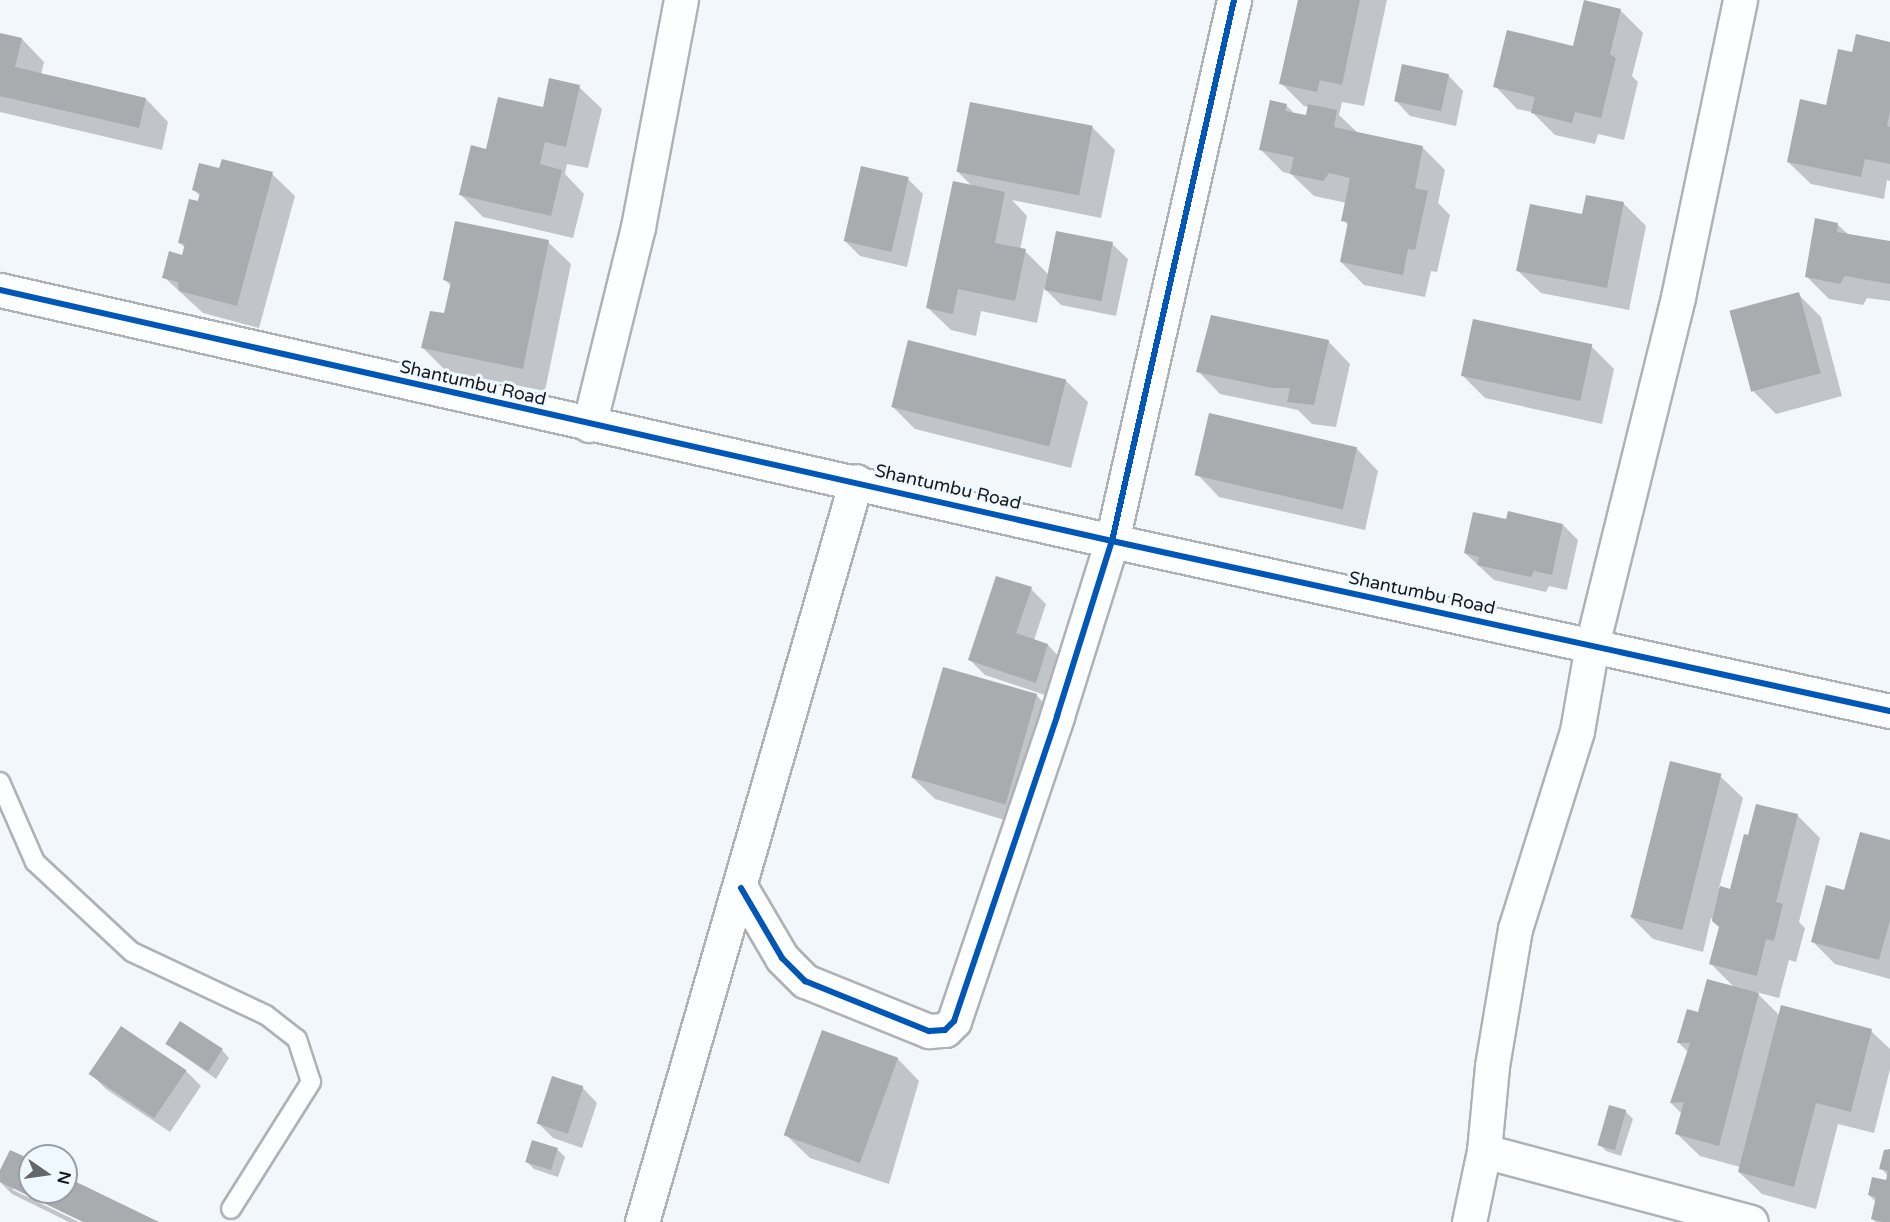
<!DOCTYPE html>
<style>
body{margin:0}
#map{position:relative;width:1890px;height:1222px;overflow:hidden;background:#f2f7fc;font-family:"Varela Round",sans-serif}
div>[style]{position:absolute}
.shadow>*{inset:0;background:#0003}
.building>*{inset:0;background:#a8acaf;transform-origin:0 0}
.roads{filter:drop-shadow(2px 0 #aeb2b6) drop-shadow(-2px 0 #aeb2b6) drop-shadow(0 2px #aeb2b6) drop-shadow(0 -2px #aeb2b6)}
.service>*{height:18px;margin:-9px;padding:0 9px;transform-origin:9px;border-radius:9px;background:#fdfeff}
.minor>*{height:33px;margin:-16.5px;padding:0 16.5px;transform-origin:16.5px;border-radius:16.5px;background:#fdfeff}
.tertiary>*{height:33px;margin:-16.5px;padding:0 16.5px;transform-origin:16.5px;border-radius:16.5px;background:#fdfeff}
.cycleway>*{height:6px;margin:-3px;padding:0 3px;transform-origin:3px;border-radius:3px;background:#0057b8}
span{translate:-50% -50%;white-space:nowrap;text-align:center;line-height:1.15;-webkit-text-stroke:6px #eff7ff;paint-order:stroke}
.street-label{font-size:18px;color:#17191c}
.north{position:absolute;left:18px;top:1144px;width:60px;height:60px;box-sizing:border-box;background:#eff7ff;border:2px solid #999ea4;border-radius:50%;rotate:103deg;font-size:16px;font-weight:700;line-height:24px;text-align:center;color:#17191c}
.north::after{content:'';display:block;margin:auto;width:21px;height:27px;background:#64676a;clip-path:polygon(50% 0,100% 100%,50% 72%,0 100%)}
</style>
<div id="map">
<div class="shadow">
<div style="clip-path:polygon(1299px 0,1387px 0,1364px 106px,1342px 102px,1339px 115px,1359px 134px,1423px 148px,1445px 170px,1438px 203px,1450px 215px,1437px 272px,1431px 271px,1425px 297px,1364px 285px,1341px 262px,1349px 226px,1343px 220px,1347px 203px,1314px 196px,1291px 174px,1283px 172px,1260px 149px,1286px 105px,1296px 115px,1308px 117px,1309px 107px,1304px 106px,1281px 83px)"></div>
<div style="clip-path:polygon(1620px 10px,1643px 33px,1632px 76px,1638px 82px,1624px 140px,1598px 134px,1595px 144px,1555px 135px,1532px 112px,1517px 109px,1495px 86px,1574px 48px)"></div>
<div style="clip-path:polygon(0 34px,22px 39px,44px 62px,41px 75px,146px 99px,168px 122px,162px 150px,0 112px)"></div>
<div style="clip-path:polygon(1890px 43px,1890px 181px,1887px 180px,1884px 199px,1811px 184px,1788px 162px,1827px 106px,1854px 54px)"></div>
<div style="clip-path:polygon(1448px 75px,1463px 91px,1456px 126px,1410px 116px,1395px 100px)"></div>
<div style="clip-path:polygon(579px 87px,602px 109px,588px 168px,567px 164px,565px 174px,584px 194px,573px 238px,483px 217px,461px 195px,488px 151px)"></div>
<div style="clip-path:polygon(1092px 127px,1115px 150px,1101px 218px,1012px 200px,1027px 216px,1020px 250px,1025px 251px,1049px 275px,1112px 244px,1128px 259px,1116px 316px,1061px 305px,1044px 288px,1037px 323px,981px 311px,976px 336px,951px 330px,928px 308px,973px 187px,958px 172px)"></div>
<div style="clip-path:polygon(220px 170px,272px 174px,295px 196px,259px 328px,203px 313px,164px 277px,183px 256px,185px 248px,179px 242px,200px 196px,194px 190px)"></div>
<div style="clip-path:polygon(908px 179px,923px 194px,907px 267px,860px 256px,845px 241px)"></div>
<div style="clip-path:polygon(1623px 203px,1646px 226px,1629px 310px,1541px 293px,1518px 271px,1583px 216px)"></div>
<div style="clip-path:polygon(1837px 224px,1849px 235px,1890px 243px,1890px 301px,1867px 298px,1863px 305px,1829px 299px,1807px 277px)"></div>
<div style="clip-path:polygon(548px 242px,571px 264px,545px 391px,446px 371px,423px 348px,445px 315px,451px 286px,444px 279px)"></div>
<div style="clip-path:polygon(1798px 294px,1821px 317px,1842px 396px,1776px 414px,1753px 391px)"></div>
<div style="clip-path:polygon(1328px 341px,1350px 364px,1336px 427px,1312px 424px,1298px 410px,1220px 394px,1198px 371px)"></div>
<div style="clip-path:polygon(1591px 346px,1614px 369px,1602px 424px,1485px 398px,1462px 375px)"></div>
<div style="clip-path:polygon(1065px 380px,1088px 402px,1071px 468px,915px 429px,892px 406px)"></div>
<div style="clip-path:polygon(1356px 448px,1378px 471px,1365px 530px,1219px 497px,1197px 474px)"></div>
<div style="clip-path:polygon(1507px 521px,1563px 525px,1578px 540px,1567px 590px,1549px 586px,1546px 592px,1494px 580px,1465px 553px)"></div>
<div style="clip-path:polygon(1031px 589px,1046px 604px,1034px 640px,1048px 645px,1063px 661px,1051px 697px,985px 675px,970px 660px)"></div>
<div style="clip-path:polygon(1036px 695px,1059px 718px,1028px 827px,935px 799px,912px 777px)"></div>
<div style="clip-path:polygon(1720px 776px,1743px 798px,1719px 888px,1731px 890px,1749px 836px,1797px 815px,1820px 838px,1799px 922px,1805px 928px,1796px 962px,1789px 960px,1779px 998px,1756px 992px,1780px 1016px,1871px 1031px,1890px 1049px,1890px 1069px,1874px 1133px,1838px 1124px,1816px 1209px,1762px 1194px,1739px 1172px,1740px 1167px,1700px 1156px,1677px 1134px,1682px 1114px,1671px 1103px,1688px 1052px,1679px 1043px,1699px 1014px,1735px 988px,1711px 964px,1720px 927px,1711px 918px,1703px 952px,1653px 939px,1630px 916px)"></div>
<div style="clip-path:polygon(1890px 841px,1890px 979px,1835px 964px,1813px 942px)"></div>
<div style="clip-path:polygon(167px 1044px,222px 1050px,229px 1058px,216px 1079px)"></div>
<div style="clip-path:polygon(897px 1058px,919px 1081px,889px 1184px,810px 1158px,787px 1136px)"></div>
<div style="clip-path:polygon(186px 1071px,201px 1086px,170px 1132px,106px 1089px,91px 1074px)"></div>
<div style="clip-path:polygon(582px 1087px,597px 1103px,582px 1148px,553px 1138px,538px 1123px)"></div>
<div style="clip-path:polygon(1610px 1107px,1626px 1112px,1633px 1119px,1621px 1156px,1606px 1151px,1599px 1144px)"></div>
<div style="clip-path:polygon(557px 1149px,565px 1157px,558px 1177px,534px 1169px,527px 1162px)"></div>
<div style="clip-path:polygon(1890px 1150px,1890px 1222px,1876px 1222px,1872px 1219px,1876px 1202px,1869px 1195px,1887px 1182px,1888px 1176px,1881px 1168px)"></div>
<div style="clip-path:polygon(30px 1161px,30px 1192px,66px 1192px,66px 1179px,155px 1222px,86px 1222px,13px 1187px,13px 1190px,79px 1222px,69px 1222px,12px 1194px,0 1182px,0 1173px)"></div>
</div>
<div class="building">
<div style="clip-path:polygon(1298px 0,1360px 0,1342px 85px,1320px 80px,1317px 92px,1279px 84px)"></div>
<div style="clip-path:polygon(1584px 0,1621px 9px,1610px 54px,1616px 58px,1601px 118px,1575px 112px,1572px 123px,1531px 113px,1535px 97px,1493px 87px,1507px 30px,1573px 46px)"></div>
<div style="clip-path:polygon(0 33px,22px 38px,15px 67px,146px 98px,139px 128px,0 96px)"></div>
<div style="clip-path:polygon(1856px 34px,1890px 42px,1890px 111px,1887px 126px,1890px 127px,1890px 164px,1865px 159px,1861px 177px,1787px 162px,1800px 99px,1826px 105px,1838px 49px,1852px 52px)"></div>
<div style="left:1402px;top:64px;width:48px;height:38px;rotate:12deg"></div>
<div style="clip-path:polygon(549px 78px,580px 85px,566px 147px,545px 142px,540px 164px,562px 170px,551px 216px,459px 195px,471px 145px,486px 149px,498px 97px,543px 107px)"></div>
<div style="clip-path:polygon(1270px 100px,1287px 104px,1285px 111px,1306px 115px,1308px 104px,1337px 110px,1334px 127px,1423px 146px,1415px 188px,1428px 191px,1415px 250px,1408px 249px,1403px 275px,1340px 262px,1348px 222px,1341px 221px,1350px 178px,1329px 173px,1323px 181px,1290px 174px,1294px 157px,1259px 150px)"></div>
<div style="left:970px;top:102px;width:125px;height:71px;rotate:11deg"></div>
<div style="clip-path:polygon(222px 159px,273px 172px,237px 306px,179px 291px,178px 282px,162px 278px,169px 251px,182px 255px,185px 244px,178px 243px,189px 199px,198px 201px,200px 193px,192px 190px,199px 163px,219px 168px)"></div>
<div style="left:861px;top:166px;width:49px;height:77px;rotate:13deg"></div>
<div style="clip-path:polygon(953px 181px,1005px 192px,995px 243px,1026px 249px,1015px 301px,958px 289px,953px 314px,926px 308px)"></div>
<div style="clip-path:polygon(1586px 195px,1624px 202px,1607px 288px,1516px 271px,1530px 204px,1582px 214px)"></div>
<div style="clip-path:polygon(1815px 218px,1838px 223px,1837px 232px,1890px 241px,1890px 284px,1845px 276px,1840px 284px,1805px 277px)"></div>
<div style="clip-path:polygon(455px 221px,549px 240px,523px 369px,421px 348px,430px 311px,444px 313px,451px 282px,443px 280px)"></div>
<div style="left:1056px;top:231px;width:58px;height:60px;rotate:11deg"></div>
<div style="left:1799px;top:292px;width:84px;height:72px;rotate:75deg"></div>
<div style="clip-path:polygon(1211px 315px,1329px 340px,1314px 405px,1287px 402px,1290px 388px,1272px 388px,1196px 372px)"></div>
<div style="left:1473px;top:319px;width:122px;height:58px;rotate:12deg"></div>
<div style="left:908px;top:340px;width:163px;height:69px;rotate:14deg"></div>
<div style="left:1209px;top:413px;width:152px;height:64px;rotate:13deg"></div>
<div style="clip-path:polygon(1508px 511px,1563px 524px,1552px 575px,1534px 571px,1531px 577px,1477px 565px,1479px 557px,1464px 553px,1473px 512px,1506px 519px)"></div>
<div style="clip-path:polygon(996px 576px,1032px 587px,1016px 633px,1048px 644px,1036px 683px,968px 660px)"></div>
<div style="left:943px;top:667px;width:98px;height:115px;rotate:16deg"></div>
<div style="left:1670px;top:761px;width:53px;height:161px;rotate:14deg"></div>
<div style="clip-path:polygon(1756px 804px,1798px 814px,1776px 902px,1783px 904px,1774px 941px,1766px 939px,1757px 976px,1709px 964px,1719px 927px,1712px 921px,1720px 886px,1730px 889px,1744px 834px,1748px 835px)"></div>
<div style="clip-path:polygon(1860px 832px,1890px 840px,1890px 920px,1879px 960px,1811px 942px,1826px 885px,1844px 890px)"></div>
<div style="clip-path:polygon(1707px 979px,1759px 993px,1719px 1146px,1675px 1134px,1684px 1102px,1670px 1103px,1690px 1043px,1677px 1043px,1687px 1009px,1698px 1012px)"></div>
<div style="clip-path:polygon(1781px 1005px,1872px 1029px,1851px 1112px,1816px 1103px,1794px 1187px,1738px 1172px)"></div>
<div style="left:180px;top:1021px;width:51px;height:27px;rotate:33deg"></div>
<div style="left:121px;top:1026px;width:79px;height:58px;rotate:34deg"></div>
<div style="left:822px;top:1030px;width:81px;height:112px;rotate:20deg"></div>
<div style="left:552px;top:1076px;width:33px;height:50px;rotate:18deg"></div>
<div style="left:1609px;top:1105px;width:18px;height:42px;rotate:16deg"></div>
<div style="left:532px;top:1140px;width:27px;height:23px;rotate:17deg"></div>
<div style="clip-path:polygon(1890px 1149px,1890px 1222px,1883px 1222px,1871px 1219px,1876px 1197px,1868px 1195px,1872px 1177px,1886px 1180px,1888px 1171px,1879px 1169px,1884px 1150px)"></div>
<div style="clip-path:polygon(10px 1150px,30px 1159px,30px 1192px,66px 1192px,66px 1177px,159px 1222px,83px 1222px,0 1182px,0 1170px)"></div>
</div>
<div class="roads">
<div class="service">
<div style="left:0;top:782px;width:87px;rotate:66.4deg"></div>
<div style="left:35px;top:862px;width:132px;rotate:42.9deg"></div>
<div style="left:132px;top:952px;width:148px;rotate:25.2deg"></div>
<div style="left:266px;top:1015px;width:39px;rotate:38deg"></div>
<div style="left:297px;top:1039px;width:45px;rotate:72deg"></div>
<div style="left:311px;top:1082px;width:150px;rotate:122.2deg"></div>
</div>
<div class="minor">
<div style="left:589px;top:425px;width:204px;rotate:-76.1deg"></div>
<div style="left:638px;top:227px;width:231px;rotate:-79.3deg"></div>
<div style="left:741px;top:888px;width:81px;rotate:59.6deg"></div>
<div style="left:782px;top:958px;width:33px;rotate:45deg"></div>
<div style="left:805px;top:981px;width:134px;rotate:22deg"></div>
<div style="left:929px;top:1031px;width:16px;rotate:-4deg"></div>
<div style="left:945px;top:1030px;width:13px;rotate:-45deg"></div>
<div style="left:954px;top:1021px;width:322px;rotate:-71.3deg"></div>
<div style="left:1057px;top:716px;width:183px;rotate:-72.6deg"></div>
<div style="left:1112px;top:541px;width:555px;rotate:-77.29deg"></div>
<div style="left:1484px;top:1151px;width:276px;rotate:14.9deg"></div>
<div style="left:642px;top:1222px;width:771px;rotate:-73.89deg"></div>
<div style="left:1469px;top:1222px;width:73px;rotate:-78.1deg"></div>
<div style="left:1484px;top:1151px;width:85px;rotate:-84.6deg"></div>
<div style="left:1492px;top:1066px;width:139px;rotate:-80.5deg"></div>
<div style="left:1515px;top:929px;width:207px;rotate:-72.6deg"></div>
<div style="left:1577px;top:731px;width:87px;rotate:-80.1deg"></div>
<div style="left:1592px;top:645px;width:358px;rotate:-76.1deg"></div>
<div style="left:1678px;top:297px;width:303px;rotate:-78.2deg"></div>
</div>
<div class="tertiary">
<div style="left:0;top:290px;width:1140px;rotate:12.72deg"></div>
<div style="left:1112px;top:541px;width:796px;rotate:12.33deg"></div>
</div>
</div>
<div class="cycleway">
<div style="left:0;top:290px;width:1140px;rotate:12.72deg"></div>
<div style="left:1112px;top:541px;width:796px;rotate:12.33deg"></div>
<div style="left:741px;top:888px;width:81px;rotate:59.6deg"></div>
<div style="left:782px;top:958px;width:33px;rotate:45deg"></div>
<div style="left:805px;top:981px;width:134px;rotate:22deg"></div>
<div style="left:929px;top:1031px;width:16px;rotate:-4deg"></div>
<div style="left:945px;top:1030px;width:13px;rotate:-45deg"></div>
<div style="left:954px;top:1021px;width:322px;rotate:-71.3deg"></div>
<div style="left:1057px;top:716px;width:183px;rotate:-72.6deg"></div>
<div style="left:1112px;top:541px;width:555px;rotate:-77.29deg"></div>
</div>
<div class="street-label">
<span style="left:473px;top:383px;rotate:13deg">Shantumbu Road</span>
<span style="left:948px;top:487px;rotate:13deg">Shantumbu Road</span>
<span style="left:1422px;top:593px;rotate:12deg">Shantumbu Road</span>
</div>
<div class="north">N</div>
</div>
